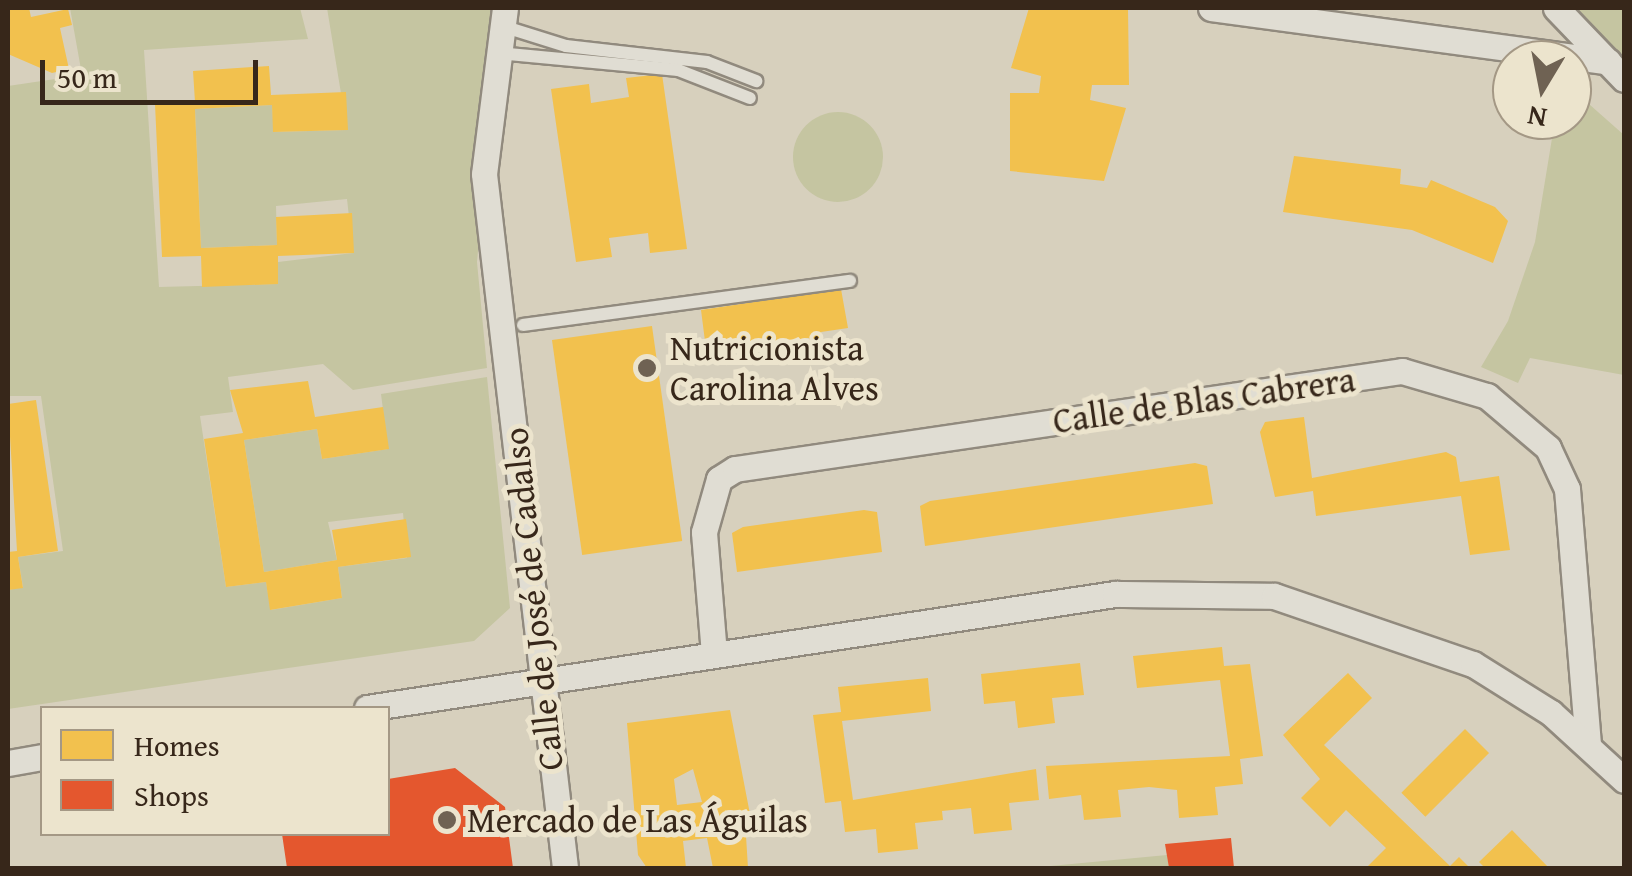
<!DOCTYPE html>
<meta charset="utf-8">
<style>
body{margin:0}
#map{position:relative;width:1632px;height:876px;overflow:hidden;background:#d7d0bd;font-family:"Gentium Book Plus",serif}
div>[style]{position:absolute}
.green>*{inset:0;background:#c5c5a1}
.round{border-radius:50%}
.homes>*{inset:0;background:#f2c14e;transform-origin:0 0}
.shops>*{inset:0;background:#e4572e}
.roads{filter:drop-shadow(2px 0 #918a7e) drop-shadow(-2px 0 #918a7e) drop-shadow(0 2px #918a7e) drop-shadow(0 -2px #918a7e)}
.service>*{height:12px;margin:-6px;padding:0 6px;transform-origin:6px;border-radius:6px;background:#e0ddd3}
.minor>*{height:25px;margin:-12.5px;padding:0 12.5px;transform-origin:12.5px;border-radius:12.5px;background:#e0ddd3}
.dots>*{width:28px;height:28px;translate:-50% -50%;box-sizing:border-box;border:5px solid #ece4cd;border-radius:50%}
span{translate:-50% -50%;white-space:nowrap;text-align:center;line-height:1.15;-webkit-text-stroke:10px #ece4cd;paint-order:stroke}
.poi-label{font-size:35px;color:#37271a}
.left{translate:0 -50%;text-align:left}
.street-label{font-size:35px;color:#37271a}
.frame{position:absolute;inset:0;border:10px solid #37271a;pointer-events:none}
.legend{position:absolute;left:40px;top:706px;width:350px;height:130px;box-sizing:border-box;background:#ece4cd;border:2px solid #a49885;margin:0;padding:12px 18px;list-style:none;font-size:30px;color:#37271a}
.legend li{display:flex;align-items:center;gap:20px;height:50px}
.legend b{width:50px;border:2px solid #a49885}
.north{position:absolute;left:1492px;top:40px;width:100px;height:100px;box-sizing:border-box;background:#ece4cd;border:2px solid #a49885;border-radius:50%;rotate:190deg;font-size:28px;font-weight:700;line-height:40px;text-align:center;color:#37271a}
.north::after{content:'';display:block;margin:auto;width:35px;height:45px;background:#6f6253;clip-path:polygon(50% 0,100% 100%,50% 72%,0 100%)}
.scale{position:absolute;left:40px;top:60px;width:218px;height:45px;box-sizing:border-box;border:5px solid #37271a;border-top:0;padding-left:12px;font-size:30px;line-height:35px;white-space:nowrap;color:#37271a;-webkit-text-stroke:8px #ece4cd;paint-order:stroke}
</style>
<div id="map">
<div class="green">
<div style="clip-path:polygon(70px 8px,300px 8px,308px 39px,144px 50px,159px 287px,278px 284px,278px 262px,353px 253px,347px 199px,276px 206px,277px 245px,201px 248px,195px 109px,272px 105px,274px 132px,347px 130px,327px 8px,500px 8px,477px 262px,487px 368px,353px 390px,323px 364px,228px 377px,233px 412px,200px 416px,226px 587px,266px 582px,271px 610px,342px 598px,338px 567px,407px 558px,403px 513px,328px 522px,337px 560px,264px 572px,244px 440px,317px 429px,322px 459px,388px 449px,381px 394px,487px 377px,510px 608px,474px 641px,8px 709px,8px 590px,23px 587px,18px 557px,63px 551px,41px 396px,8px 396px,8px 86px,82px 75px)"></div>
<div style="clip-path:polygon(1569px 8px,1624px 8px,1624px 65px)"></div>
<div style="clip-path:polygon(1572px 89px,1624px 135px,1624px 375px,1530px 358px,1518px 383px,1481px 367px,1508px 321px,1535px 242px,1555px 120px,1572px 120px)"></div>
<div class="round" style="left:793px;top:112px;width:90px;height:90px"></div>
<div style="clip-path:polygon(1167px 855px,1169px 868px,1029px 868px)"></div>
</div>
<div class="homes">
<div style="clip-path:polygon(8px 8px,29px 8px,31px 17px,68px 9px,72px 25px,60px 28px,69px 69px,52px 73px,8px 54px)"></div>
<div style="clip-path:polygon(1029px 8px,1128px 8px,1129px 85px,1092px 85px,1090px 100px,1126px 108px,1104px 181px,1010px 171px,1010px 93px,1039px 93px,1041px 76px,1011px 68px)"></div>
<div style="clip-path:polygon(269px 66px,271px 95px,346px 92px,348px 130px,273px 132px,272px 105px,195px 109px,201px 248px,277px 245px,276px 217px,352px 213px,354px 253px,278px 256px,278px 284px,202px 287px,201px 256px,162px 257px,155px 104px,195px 102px,193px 71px)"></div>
<div style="clip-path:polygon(662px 74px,687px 249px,650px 253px,648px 233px,609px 238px,612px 257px,576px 262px,551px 89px,589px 84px,591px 103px,629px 97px,626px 78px)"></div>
<div style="clip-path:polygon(1294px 156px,1401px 169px,1400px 184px,1427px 188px,1431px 180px,1495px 207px,1508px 221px,1493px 263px,1412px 230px,1283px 212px)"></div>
<div style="clip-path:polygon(841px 289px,848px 328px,821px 332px,824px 346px,811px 348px,809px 338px,749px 346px,750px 356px,741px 357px,739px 345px,706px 349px,701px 310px)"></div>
<div style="left:652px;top:326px;width:217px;height:101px;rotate:82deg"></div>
<div style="clip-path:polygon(308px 381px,315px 417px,383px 407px,389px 449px,322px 459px,317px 429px,244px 440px,264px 572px,337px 560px,332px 530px,406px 519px,411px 557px,338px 567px,342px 598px,270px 610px,266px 582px,226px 587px,204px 439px,243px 433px,230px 390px)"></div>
<div style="clip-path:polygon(36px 400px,58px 551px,18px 557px,23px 588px,8px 590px,8px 552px,17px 551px,8px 404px)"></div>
<div style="clip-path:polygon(1304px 417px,1312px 478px,1446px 452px,1456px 457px,1460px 482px,1499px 476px,1510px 550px,1470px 555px,1461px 496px,1316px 516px,1313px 491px,1275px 497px,1260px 432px,1265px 422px)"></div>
<div style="clip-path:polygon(1195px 463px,1207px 466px,1213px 504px,925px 546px,920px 506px,930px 501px)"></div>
<div style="clip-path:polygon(864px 510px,877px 512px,882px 552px,737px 572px,732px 533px,743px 527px)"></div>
<div style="clip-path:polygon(1222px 647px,1224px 666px,1250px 664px,1263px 756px,1240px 759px,1243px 784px,1215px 787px,1218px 815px,1179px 818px,1177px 790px,1149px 787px,1118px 790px,1121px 817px,1084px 820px,1081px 795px,1049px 799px,1046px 766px,1230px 756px,1220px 680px,1137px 688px,1133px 656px)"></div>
<div style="clip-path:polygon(1080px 663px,1084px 695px,1052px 698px,1055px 723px,1018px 728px,1015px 701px,984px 704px,981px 674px)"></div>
<div style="clip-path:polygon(1348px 673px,1372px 698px,1324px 745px,1450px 866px,1459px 857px,1470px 868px,1366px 868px,1386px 848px,1346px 810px,1330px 827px,1301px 798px,1320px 779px,1283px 735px)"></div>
<div style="clip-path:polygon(928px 678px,931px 711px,842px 721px,853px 800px,1036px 769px,1039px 800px,1009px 803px,1012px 830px,974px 834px,971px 808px,942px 811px,943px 820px,915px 823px,918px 849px,878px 853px,876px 829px,845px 832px,841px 801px,825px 803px,813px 715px,841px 712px,838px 687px)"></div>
<div style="clip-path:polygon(evenodd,730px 710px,754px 835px,746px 836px,748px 868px,713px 868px,707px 838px,683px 841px,686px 868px,647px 868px,638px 855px,627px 723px,730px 710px,693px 769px,702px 802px,677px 805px,674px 779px,693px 769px)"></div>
<div style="left:1465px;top:729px;width:34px;height:90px;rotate:45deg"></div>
<div style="clip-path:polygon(1512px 830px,1549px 868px,1485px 868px,1479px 862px)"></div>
</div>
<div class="shops">
<div style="clip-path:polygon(455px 768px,505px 807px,513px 868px,287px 868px,282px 834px,388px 834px,388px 779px)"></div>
<div style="clip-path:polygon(1231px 838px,1234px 868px,1169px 868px,1165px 844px)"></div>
</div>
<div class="roads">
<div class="service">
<div style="left:502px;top:26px;width:67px;rotate:17.4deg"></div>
<div style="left:566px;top:46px;width:142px;rotate:6.5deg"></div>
<div style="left:707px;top:62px;width:53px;rotate:21.2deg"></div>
<div style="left:498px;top:53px;width:181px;rotate:5.4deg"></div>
<div style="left:678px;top:70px;width:77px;rotate:21.3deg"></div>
<div style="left:523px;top:325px;width:330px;rotate:-7.7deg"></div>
</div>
<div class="minor">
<div style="left:505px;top:8px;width:167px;rotate:97.2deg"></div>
<div style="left:484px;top:174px;width:699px;rotate:83.34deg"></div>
<div style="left:1211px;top:8px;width:401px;rotate:7.7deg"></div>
<div style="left:1556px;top:8px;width:98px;rotate:46.2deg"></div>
<div style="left:714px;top:654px;width:122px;rotate:-94.7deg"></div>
<div style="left:704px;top:532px;width:55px;rotate:-74.2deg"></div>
<div style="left:719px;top:479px;width:19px;rotate:-32deg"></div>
<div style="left:735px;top:469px;width:674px;rotate:-8.36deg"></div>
<div style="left:1402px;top:371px;width:89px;rotate:16.4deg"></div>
<div style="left:1487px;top:396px;width:80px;rotate:40.4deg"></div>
<div style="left:1548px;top:448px;width:45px;rotate:65.1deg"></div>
<div style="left:1567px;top:489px;width:256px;rotate:85.3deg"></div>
<div style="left:367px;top:708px;width:757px;rotate:-8.67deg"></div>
<div style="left:1115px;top:594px;width:159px;rotate:0.7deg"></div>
<div style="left:1274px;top:596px;width:210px;rotate:18.9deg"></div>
<div style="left:1473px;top:664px;width:92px;rotate:32.1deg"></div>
<div style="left:1551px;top:713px;width:99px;rotate:42.5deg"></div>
<div style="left:8px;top:763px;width:35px;rotate:-10deg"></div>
</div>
</div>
<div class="dots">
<div style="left:647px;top:368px;background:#6f6253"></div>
<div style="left:447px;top:820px;background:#6f6253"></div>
</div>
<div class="poi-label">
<span class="left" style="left:670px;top:368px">Nutricionista<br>Carolina Alves</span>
<span class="left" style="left:467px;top:820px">Mercado de Las Águilas</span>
</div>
<div class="street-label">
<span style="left:1204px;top:400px;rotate:-8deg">Calle de Blas Cabrera</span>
<span style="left:533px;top:599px;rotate:-96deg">Calle de José de Cadalso</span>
</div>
<div class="frame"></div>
<ul class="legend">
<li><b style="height:28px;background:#f2c14e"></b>Homes</li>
<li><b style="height:28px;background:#e4572e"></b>Shops</li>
</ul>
<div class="north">N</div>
<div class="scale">50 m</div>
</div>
